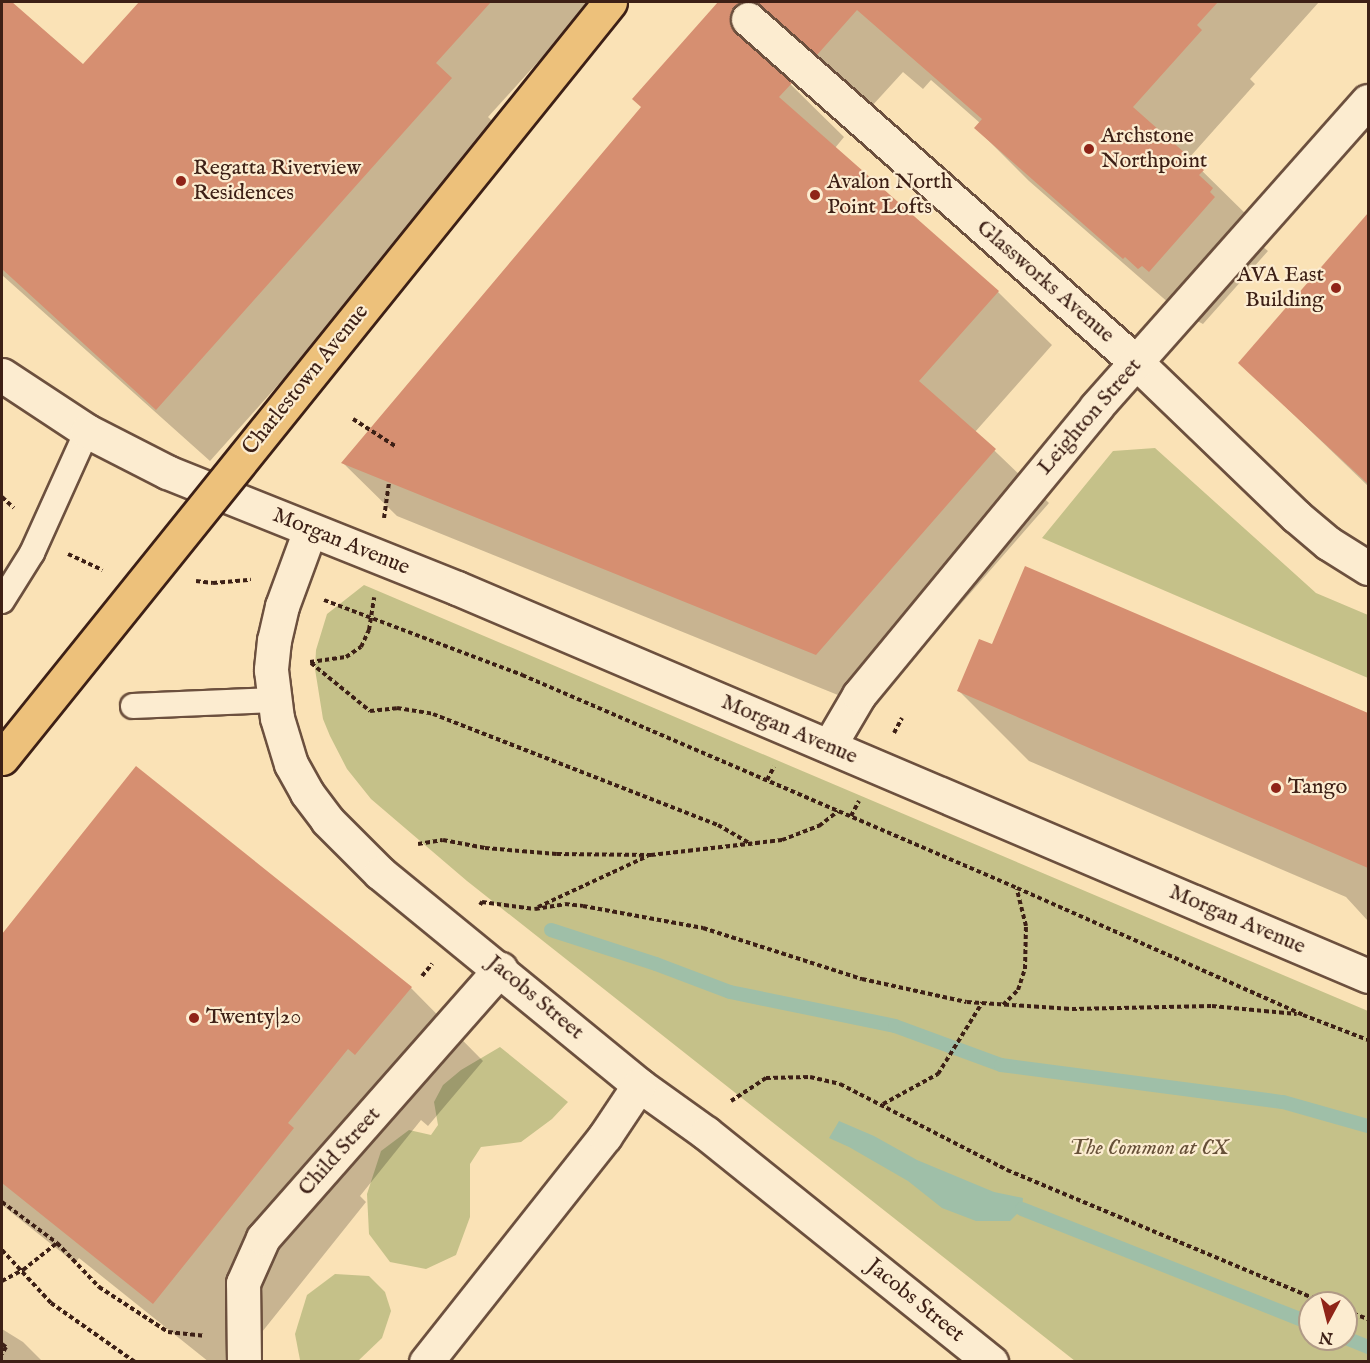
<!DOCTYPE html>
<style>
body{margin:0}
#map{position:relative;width:1370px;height:1363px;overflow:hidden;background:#fae2b6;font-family:"IM FELL English",serif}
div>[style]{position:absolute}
.green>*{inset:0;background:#c5c189}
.water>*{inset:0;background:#9fbfa8}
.shadow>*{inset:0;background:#0003}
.stream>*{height:14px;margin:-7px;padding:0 7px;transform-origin:7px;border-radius:7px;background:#9fbfa8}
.building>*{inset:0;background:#d68f71}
.path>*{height:4px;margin-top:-2px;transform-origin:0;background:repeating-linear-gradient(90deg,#3d2016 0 4.5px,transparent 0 7.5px)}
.roads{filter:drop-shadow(2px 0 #6c503e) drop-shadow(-2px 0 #6c503e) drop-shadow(0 2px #6c503e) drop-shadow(0 -2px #6c503e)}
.service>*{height:24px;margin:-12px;padding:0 12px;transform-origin:12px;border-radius:12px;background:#fcecd0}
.minor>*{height:33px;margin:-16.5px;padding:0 16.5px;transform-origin:16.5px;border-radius:16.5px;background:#fcecd0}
.bridges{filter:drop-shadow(2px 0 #3d2016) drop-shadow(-2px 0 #3d2016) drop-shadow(0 2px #3d2016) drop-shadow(0 -2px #3d2016)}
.primary-bridge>*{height:33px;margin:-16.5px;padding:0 16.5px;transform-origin:16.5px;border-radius:16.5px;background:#edc17b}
.dots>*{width:16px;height:16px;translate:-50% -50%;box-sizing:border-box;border:3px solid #fcecd0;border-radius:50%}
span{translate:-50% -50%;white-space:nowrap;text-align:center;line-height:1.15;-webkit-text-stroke:4.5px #fcecd0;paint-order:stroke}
.poi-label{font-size:22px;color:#3d2016}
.left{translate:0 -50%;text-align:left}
.right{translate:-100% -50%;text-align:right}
.street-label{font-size:22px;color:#3d2016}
.park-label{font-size:22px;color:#665038;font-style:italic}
.frame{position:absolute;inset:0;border:3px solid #3d2016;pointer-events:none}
.north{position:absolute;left:1298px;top:1291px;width:60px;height:60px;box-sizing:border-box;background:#fcecd0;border:2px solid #b09a86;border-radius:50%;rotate:187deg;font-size:16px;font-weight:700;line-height:24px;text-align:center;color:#3d2016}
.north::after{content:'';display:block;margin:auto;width:21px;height:27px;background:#8f2418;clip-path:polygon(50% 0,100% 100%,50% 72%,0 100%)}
</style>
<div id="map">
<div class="green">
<div style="clip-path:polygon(1155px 448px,1316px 593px,1368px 615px,1368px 678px,1042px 538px,1113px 451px)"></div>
<div style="clip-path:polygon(evenodd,364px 585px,1368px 1011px,1368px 1361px,1075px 1361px,467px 881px,371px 799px,347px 769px,330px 736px,323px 719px,315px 669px,316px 650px,327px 614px,364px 585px,1310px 1303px,1346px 1303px,1346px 1339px,1310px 1339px,1310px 1303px)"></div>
<div style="clip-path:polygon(500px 1047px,568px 1102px,552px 1119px,521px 1142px,481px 1147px,470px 1164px,470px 1217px,456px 1255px,426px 1269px,390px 1262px,369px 1234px,367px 1194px,381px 1151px,409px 1130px,431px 1135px,438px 1125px,434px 1102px,443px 1085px,461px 1070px)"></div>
<div style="clip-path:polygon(335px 1274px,369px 1276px,385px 1292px,391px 1311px,382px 1338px,358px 1361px,304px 1361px,300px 1360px,295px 1334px,307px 1295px)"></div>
</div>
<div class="water">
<div style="clip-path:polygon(839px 1121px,874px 1136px,917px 1160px,994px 1192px,1023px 1198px,1022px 1209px,1010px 1221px,976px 1221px,942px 1208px,908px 1181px,849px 1147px,829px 1138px)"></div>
</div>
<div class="shadow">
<div style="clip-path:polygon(2px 2px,10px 2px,83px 66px,141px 2px,592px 2px,488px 117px,504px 132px,210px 461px,2px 275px)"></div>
<div style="clip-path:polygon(739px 2px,1319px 2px,1250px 79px,1255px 84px,1189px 158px,1256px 224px,1252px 229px,1265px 242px,1262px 246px,1268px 251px,1203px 324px,1178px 311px,1029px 181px,976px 128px,980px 123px,931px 80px,923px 89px,903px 72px,871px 107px,783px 69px,783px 77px,844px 137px,835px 148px,998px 292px,1052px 345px,975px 432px,1049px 503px,870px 708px,397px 516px,343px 463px)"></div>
<div style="clip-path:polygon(1368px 215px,1368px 486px,1240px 363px)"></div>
<div style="clip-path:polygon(1026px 568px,1368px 715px,1368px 921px,1346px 897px,1029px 761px,959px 691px,993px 646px)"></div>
<div style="clip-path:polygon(136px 768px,411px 988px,483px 1061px,428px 1126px,421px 1120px,360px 1196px,366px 1202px,238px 1362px,209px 1362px,79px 1258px,75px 1263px,2px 1205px,2px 936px)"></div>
<div style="clip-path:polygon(2px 1329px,23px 1342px,43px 1362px,2px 1362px)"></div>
</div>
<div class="stream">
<div style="left:551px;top:930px;width:110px;rotate:17.9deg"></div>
<div style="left:656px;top:964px;width:79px;rotate:20.7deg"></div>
<div style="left:730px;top:992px;width:168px;rotate:11.6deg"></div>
<div style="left:895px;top:1026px;width:113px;rotate:20.2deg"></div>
<div style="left:1001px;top:1065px;width:284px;rotate:7.5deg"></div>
<div style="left:1283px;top:1102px;width:88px;rotate:15.8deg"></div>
<div style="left:1022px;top:1209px;width:310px;rotate:21.6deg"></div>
<div style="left:1346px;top:1338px;width:24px;rotate:22deg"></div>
</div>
<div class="building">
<div style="clip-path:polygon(2px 2px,12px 2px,83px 64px,139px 2px,491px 2px,436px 63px,452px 78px,156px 410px,2px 269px)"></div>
<div style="clip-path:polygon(718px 2px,741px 2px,734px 7px,730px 15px,730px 25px,792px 83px,779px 97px,999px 291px,919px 381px,996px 449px,816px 655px,341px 463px,641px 107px,632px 99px)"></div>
<div style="clip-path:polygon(754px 2px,1218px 2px,1197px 25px,1202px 30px,1133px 107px,1204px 170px,1199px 175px,1213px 188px,1210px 192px,1215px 197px,1149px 272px,1142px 266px,1138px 269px,1125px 257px,1123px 259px,974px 128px,982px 119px,857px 10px,817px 55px)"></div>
<div style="clip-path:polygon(1368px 213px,1368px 484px,1238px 363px)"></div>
<div style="clip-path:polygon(1025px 566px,1368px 713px,1368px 868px,957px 691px,979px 639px,992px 644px)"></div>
<div style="clip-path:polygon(136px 766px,412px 987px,355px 1055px,348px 1049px,288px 1123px,294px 1128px,153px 1304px,2px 1183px,2px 934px)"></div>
</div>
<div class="path">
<div style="left:353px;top:419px;width:50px;rotate:32.7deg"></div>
<div style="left:2px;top:497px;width:16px;rotate:43deg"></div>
<div style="left:384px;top:518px;width:36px;rotate:-82deg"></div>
<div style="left:68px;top:554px;width:38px;rotate:25deg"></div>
<div style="left:196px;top:581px;width:17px;rotate:7deg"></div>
<div style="left:213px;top:583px;width:38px;rotate:-5deg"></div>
<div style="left:324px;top:600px;width:212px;rotate:20.7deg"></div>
<div style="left:522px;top:675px;width:539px;rotate:23.28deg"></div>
<div style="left:1017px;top:888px;width:313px;rotate:23.9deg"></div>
<div style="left:1303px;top:1015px;width:70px;rotate:21deg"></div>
<div style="left:310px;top:662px;width:36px;rotate:-8deg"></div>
<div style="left:346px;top:657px;width:18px;rotate:-34deg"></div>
<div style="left:361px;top:647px;width:19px;rotate:-65deg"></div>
<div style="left:369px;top:630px;width:33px;rotate:-81deg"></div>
<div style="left:311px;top:663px;width:76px;rotate:39.1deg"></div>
<div style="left:370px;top:711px;width:27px;rotate:-6deg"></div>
<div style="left:397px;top:708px;width:36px;rotate:9deg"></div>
<div style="left:433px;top:714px;width:306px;rotate:21.3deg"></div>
<div style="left:718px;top:825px;width:39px;rotate:30deg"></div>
<div style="left:894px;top:733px;width:17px;rotate:-62deg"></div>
<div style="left:767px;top:780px;width:15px;rotate:-62deg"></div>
<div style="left:851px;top:816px;width:17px;rotate:-62deg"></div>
<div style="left:418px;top:844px;width:25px;rotate:-9deg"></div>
<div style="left:443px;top:840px;width:43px;rotate:10.8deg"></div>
<div style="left:485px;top:848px;width:72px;rotate:4.8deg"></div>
<div style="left:557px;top:854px;width:94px;rotate:0.6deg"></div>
<div style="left:651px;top:855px;width:132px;rotate:-6.5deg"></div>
<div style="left:782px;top:840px;width:40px;rotate:-21deg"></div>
<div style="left:819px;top:826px;width:24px;rotate:-38deg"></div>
<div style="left:480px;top:905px;width:4px;rotate:-56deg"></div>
<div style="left:482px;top:902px;width:53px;rotate:7.5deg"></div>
<div style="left:535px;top:909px;width:30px;rotate:-9deg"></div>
<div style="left:565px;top:904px;width:18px;rotate:6deg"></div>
<div style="left:583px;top:906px;width:122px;rotate:10.4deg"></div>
<div style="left:703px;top:928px;width:167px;rotate:17.8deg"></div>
<div style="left:862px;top:979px;width:107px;rotate:12.4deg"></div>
<div style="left:967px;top:1002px;width:105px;rotate:3.8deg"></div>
<div style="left:1072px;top:1009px;width:140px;rotate:-1.2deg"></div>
<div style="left:1212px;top:1006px;width:85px;rotate:5.4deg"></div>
<div style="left:538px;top:907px;width:121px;rotate:-24.9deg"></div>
<div style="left:422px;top:976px;width:16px;rotate:-50deg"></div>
<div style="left:1003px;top:1005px;width:21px;rotate:-45deg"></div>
<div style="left:1018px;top:990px;width:22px;rotate:-72deg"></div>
<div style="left:1025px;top:969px;width:43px;rotate:-88.7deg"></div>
<div style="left:1026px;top:926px;width:38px;rotate:-104deg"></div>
<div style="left:731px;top:1101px;width:42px;rotate:-33.3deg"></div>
<div style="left:766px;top:1078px;width:44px;rotate:-1.3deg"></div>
<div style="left:810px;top:1077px;width:31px;rotate:13deg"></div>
<div style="left:840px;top:1084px;width:188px;rotate:27.2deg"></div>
<div style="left:1007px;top:1170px;width:345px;rotate:22.7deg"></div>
<div style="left:883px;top:1104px;width:63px;rotate:-28.6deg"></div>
<div style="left:938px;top:1074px;width:84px;rotate:-58.2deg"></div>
<div style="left:2px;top:1202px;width:69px;rotate:36.7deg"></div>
<div style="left:57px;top:1243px;width:61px;rotate:46.3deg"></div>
<div style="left:99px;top:1287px;width:82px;rotate:33.1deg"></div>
<div style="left:168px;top:1332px;width:36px;rotate:6deg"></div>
<div style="left:2px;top:1250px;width:72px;rotate:47.2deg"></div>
<div style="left:51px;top:1303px;width:103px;rotate:35.1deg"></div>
<div style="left:2px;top:1281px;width:24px;rotate:-28deg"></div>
<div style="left:23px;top:1270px;width:43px;rotate:-38.5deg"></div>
<div style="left:1346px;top:1311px;width:23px;rotate:20deg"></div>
<div style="left:2px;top:1344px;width:5px;rotate:37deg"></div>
<div style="left:6px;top:1347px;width:8px;rotate:120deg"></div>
</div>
<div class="roads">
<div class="service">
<div style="left:2px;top:601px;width:57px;rotate:-58deg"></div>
<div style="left:32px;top:553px;width:134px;rotate:-65.7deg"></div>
<div style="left:133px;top:706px;width:141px;rotate:-2.4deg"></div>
</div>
<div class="minor">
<div style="left:748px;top:19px;width:519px;rotate:41.49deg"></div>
<div style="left:1137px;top:363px;width:221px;rotate:43.9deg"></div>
<div style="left:1296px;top:516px;width:42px;rotate:40.2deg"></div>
<div style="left:1328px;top:543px;width:47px;rotate:32deg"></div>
<div style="left:2px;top:375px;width:102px;rotate:33.4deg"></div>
<div style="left:87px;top:431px;width:90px;rotate:27.1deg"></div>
<div style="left:167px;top:472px;width:312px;rotate:21.8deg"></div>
<div style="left:457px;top:588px;width:990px;rotate:23.07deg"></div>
<div style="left:310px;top:530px;width:81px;rotate:110.2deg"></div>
<div style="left:282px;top:606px;width:35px;rotate:103deg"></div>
<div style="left:274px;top:640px;width:30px;rotate:96deg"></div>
<div style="left:271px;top:670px;width:48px;rotate:82.9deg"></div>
<div style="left:277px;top:718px;width:48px;rotate:73.1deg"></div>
<div style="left:291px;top:764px;width:33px;rotate:61deg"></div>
<div style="left:307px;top:793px;width:34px;rotate:53deg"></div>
<div style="left:327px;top:820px;width:75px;rotate:45deg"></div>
<div style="left:380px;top:873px;width:335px;rotate:39.3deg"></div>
<div style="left:639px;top:1085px;width:82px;rotate:35.6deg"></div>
<div style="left:706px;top:1133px;width:366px;rotate:38.8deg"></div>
<div style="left:829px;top:746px;width:59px;rotate:-59.5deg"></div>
<div style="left:859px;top:695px;width:373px;rotate:-50.5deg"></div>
<div style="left:1096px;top:407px;width:409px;rotate:-48.4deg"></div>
<div style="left:244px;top:1362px;width:79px;rotate:-90.7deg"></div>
<div style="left:243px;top:1283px;width:49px;rotate:-66deg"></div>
<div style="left:263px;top:1238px;width:359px;rotate:-48.6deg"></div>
<div style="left:426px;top:1362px;width:288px;rotate:-51.6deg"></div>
<div style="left:605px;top:1136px;width:61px;rotate:-56.3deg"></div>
</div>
</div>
<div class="bridges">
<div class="primary-bridge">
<div style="left:2px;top:758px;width:970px;rotate:-51.19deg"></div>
</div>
</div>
<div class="dots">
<div style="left:1089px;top:149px;background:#8f2418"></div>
<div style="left:181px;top:181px;background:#8f2418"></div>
<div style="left:815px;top:195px;background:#8f2418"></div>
<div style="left:1336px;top:288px;background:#8f2418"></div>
<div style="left:1276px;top:788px;background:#8f2418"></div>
<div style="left:194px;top:1018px;background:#8f2418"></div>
</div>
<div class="poi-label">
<span class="left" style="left:1101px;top:149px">Archstone<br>Northpoint</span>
<span class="left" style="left:193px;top:181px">Regatta Riverview<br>Residences</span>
<span class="left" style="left:827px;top:195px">Avalon North<br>Point Lofts</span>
<span class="right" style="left:1324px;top:288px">AVA East<br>Building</span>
<span class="left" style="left:1288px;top:788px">Tango</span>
<span class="left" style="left:206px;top:1018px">Twenty|20</span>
</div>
<div class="street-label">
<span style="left:1045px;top:282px;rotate:41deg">Glassworks Avenue</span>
<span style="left:306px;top:380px;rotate:-51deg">Charlestown Avenue</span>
<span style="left:1090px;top:417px;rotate:-49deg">Leighton Street</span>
<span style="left:341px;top:542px;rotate:22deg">Morgan Avenue</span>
<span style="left:789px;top:730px;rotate:23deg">Morgan Avenue</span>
<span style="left:1237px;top:920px;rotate:23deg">Morgan Avenue</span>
<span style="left:535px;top:998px;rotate:40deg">Jacobs Street</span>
<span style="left:340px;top:1152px;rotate:-48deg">Child Street</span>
<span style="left:915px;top:1301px;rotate:39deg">Jacobs Street</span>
</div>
<div class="park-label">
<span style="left:1149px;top:1149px">The Common at CX</span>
</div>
<div class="frame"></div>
<div class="north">N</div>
</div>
